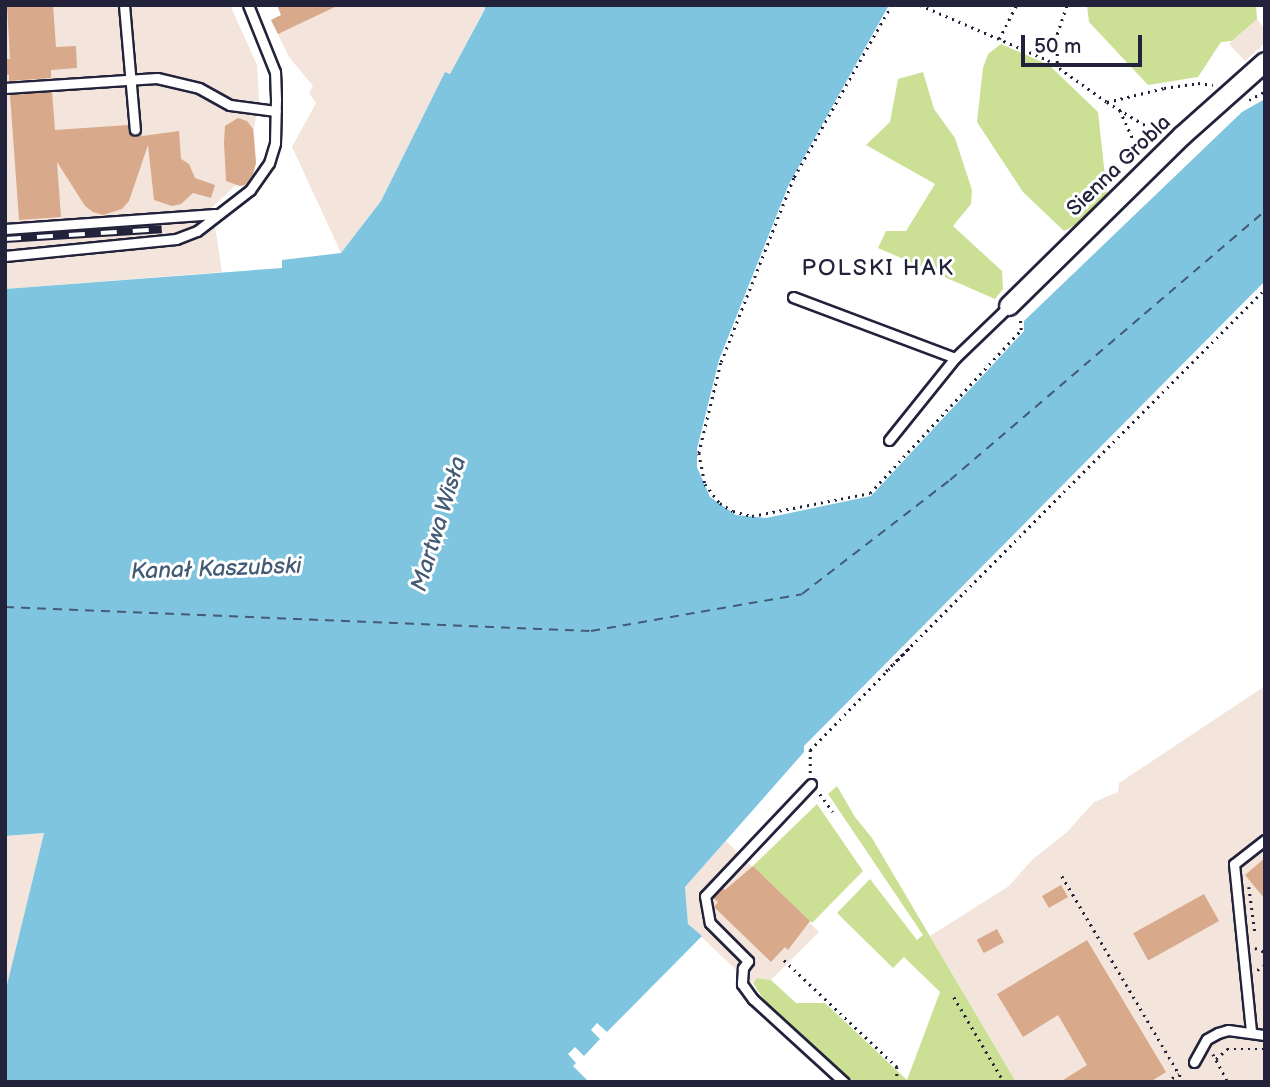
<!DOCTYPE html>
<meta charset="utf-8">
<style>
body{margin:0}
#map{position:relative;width:1270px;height:1087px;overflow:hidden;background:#fff;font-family:"Balsamiq Sans",sans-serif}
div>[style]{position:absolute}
.built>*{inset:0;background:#f3e5dc}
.green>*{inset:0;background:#cbe095}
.water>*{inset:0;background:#7fc5e0}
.ferry>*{height:2px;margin-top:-1px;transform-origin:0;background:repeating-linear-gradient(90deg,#435b75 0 9px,transparent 0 16px)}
.building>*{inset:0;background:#d8a98a;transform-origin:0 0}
.path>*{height:2.5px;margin-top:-1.25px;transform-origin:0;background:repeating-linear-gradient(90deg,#22223b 0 2px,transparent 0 7px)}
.roads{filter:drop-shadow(2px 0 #22223b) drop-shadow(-2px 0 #22223b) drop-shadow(0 2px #22223b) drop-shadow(0 -2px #22223b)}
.service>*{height:9px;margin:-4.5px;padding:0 4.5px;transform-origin:4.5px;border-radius:4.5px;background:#fff}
.minor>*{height:18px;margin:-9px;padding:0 9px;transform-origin:9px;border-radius:9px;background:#fff}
.rail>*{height:8px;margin-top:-4px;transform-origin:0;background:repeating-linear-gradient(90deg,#fff 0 16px,#22223b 0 32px);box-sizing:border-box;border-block:2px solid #22223b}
span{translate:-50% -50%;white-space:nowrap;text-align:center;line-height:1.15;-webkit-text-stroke:6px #fff;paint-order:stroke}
.street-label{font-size:21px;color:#22223b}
.neighbourhood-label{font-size:23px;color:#22223b;letter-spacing:2px}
.water-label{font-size:23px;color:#435b75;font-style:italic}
.frame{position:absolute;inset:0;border:7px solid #22223b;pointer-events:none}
.scale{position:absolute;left:1021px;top:35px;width:121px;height:32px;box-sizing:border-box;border:4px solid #22223b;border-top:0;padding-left:9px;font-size:21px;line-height:24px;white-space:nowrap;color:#22223b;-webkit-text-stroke:5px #fff;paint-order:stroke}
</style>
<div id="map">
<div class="built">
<div style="clip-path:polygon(5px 5px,230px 5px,257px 65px,259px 99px,254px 128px,256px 163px,251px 179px,244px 185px,235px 186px,212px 207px,222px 272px,5px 289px)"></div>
<div style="clip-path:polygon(277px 5px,484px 5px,485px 8px,450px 74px,445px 72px,381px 201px,341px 253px,292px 147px,316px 103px,309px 93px,313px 86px,289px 57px,271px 20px,281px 15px)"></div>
<div style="clip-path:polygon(1257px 19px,1265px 29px,1265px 43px,1245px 61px,1229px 44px)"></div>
<div style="clip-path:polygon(1265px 686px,1265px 1082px,1016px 1082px,930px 936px,1009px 886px,1032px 860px,1067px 832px,1094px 802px,1118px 792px,1119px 783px)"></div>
<div style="clip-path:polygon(44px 833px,5px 993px,5px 836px)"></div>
<div style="clip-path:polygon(726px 841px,819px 932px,771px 980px,758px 978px,751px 984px,688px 924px,685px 887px)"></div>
</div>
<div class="green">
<div style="clip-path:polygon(1087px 5px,1256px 5px,1257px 19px,1232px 41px,1221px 42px,1198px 77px,1148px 85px,1089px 22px)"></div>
<div style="clip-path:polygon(1001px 44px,1049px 65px,1098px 112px,1107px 195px,1078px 224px,1064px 231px,1023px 192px,977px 122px,983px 68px,988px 54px)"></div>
<div style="clip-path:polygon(923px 72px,934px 109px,955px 138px,972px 190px,971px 204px,953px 226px,1002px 271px,1003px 289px,995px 299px,878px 248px,886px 231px,906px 231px,935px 184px,866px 145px,890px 122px,898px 79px)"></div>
<div style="clip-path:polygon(837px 786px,855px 817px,872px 838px,1016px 1082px,854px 1082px,764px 1000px,753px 983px,757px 978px,771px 980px,796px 1003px,825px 1003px,907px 1080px,940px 992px,904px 957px,893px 968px,837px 913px,870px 879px,917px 940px,923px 935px,828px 794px)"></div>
<div style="clip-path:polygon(817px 804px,863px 871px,812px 923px,753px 866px)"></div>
</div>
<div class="water">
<div style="clip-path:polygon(484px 5px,889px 5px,789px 184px,719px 360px,697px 449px,697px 467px,710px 497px,736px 515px,766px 518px,871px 496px,1024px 331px,1024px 321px,1242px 112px,1265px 99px,1265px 281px,804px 746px,804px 752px,685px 887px,688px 924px,702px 936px,607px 1032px,597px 1023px,591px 1030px,600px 1039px,584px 1056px,575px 1047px,568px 1054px,576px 1063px,573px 1066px,589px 1082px,5px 1082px,5px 993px,44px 833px,5px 836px,5px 289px,282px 268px,282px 260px,341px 253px,381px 201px,445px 72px,450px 74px,485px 9px)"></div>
</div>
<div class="ferry">
<div style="left:5px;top:607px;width:586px;rotate:2.35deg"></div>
<div style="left:591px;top:631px;width:214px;rotate:-9.9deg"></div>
<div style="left:802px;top:594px;width:187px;rotate:-37.6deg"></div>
<div style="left:950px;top:480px;width:414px;rotate:-40.5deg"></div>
</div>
<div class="building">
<div style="clip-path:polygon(7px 5px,53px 5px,56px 47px,76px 46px,77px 68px,51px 70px,51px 78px,9px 81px,9px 75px,5px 75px,5px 59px,10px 59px)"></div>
<div style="clip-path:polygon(277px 5px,339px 5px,278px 34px,271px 20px,281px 15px)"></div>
<div style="clip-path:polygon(52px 92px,55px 130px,128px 125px,129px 133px,135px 137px,179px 131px,181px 159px,189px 164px,195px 178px,215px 185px,211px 198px,193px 193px,181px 204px,172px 206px,154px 200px,148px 145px,129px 201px,122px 209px,103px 215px,93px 212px,85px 206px,57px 162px,61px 217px,19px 220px,10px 95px)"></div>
<div style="clip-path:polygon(238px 118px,247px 121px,253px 129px,256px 163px,253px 174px,245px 185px,240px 186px,226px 181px,224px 142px,225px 126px)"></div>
<div style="clip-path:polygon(1265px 858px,1265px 899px,1245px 875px)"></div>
<div style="clip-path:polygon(753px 866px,810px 921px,788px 950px,785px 947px,771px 962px,714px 907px,718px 902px,713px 898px,723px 888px,725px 890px)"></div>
<div style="left:1061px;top:885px;width:14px;height:22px;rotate:60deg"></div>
<div style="left:1204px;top:894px;width:31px;height:81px;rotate:61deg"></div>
<div style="left:997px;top:929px;width:15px;height:23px;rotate:62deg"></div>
<div style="clip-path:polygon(1087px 940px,1166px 1072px,1150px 1082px,1060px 1082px,1087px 1065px,1058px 1015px,1023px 1037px,997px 994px)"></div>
</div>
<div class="path">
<div style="left:892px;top:5px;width:199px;rotate:119.5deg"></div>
<div style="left:794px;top:178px;width:199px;rotate:111.5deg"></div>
<div style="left:721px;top:363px;width:93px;rotate:103.7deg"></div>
<div style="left:699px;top:453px;width:32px;rotate:79deg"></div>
<div style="left:705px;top:484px;width:24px;rotate:52deg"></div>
<div style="left:720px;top:503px;width:15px;rotate:32deg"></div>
<div style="left:733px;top:511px;width:20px;rotate:15deg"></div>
<div style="left:752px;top:516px;width:120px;rotate:-11deg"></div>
<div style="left:870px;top:493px;width:222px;rotate:-47.2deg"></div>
<div style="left:1021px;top:330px;width:11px;rotate:-95deg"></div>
<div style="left:920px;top:5px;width:139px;rotate:23.3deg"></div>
<div style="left:1048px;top:60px;width:72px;rotate:35.4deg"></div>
<div style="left:1107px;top:102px;width:42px;rotate:31.4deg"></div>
<div style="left:1143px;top:124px;width:23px;rotate:15deg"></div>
<div style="left:999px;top:39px;width:38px;rotate:-63deg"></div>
<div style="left:1057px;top:63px;width:29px;rotate:-90deg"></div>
<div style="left:1057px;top:34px;width:31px;rotate:-71deg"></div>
<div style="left:1249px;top:100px;width:18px;rotate:-29deg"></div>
<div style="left:1107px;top:102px;width:59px;rotate:-13.8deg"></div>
<div style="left:1164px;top:88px;width:34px;rotate:-8deg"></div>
<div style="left:1198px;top:83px;width:15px;rotate:8deg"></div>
<div style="left:1120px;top:110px;width:49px;rotate:66deg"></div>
<div style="left:886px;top:671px;width:538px;rotate:-45.23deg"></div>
<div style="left:810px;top:773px;width:23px;rotate:-90deg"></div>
<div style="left:810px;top:750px;width:145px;rotate:-45.8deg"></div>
<div style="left:820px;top:794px;width:22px;rotate:54deg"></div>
<div style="left:1062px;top:876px;width:239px;rotate:59.4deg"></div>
<div style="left:1249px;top:887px;width:45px;rotate:82.4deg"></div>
<div style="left:1255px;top:948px;width:11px;rotate:22deg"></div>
<div style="left:784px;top:960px;width:156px;rotate:43.4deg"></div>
<div style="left:897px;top:1067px;width:15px;rotate:90deg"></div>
<div style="left:1257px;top:970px;width:9px;rotate:-32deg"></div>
<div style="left:954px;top:997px;width:99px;rotate:59.5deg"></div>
<div style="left:1213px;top:1054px;width:32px;rotate:62deg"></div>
<div style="left:1216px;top:1059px;width:15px;rotate:-42deg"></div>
<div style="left:1227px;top:1049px;width:38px"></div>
<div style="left:1166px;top:1082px;width:15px;rotate:-32deg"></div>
</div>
<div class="roads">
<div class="service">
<div style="left:124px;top:5px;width:125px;rotate:85deg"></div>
<div style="left:5px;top:88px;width:152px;rotate:-3.8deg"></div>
<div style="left:157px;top:78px;width:43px;rotate:13.4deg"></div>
<div style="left:199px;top:88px;width:35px;rotate:29deg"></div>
<div style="left:230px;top:105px;width:46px;rotate:7.4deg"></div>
<div style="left:5px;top:229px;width:211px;rotate:-4.1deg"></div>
<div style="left:5px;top:256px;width:172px;rotate:-5.7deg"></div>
<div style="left:176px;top:239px;width:22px;rotate:-21deg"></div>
<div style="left:197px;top:231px;width:67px;rotate:-37.7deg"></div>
<div style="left:250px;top:190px;width:33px;rotate:-55deg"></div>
<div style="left:269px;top:163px;width:21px;rotate:-73deg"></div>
<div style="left:275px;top:143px;width:44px;rotate:-88.7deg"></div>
<div style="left:276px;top:99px;width:27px;rotate:-92deg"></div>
<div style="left:275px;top:72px;width:72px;rotate:-111.9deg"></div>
<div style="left:793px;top:297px;width:173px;rotate:20.6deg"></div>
<div style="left:889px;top:440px;width:105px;rotate:-51.2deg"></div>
<div style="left:955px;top:358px;width:75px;rotate:-43.9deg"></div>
<div style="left:811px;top:784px;width:154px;rotate:133.4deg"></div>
<div style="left:705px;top:896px;width:27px;rotate:80deg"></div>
<div style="left:710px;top:923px;width:54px;rotate:45deg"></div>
<div style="left:748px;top:961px;width:9px;rotate:126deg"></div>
<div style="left:743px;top:968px;width:16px;rotate:94deg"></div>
<div style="left:742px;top:984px;width:19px;rotate:54deg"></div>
<div style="left:753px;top:999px;width:123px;rotate:42.4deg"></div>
<div style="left:1251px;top:1031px;width:168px;rotate:-95.8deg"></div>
<div style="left:1234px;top:864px;width:39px;rotate:-38deg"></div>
<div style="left:1194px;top:1062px;width:26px;rotate:-61deg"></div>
<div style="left:1207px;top:1039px;width:13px;rotate:-29deg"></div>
<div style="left:1218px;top:1033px;width:10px;rotate:-17deg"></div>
<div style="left:1228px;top:1030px;width:37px;rotate:8deg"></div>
</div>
<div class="minor">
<div style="left:1009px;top:306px;width:243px;rotate:-44.5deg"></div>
<div style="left:1182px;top:136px;width:111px;rotate:-41.7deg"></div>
</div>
</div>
<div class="rail">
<div style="left:5px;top:239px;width:157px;rotate:-3.6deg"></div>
</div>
<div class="street-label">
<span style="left:1119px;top:166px;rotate:-44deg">Sienna Grobla</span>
</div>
<div class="neighbourhood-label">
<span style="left:878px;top:268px">POLSKI HAK</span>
</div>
<div class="water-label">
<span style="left:439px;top:524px;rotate:-73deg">Martwa Wisła</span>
<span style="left:216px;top:569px;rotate:-2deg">Kanał Kaszubski</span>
</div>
<div class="frame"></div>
<div class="scale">50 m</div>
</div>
